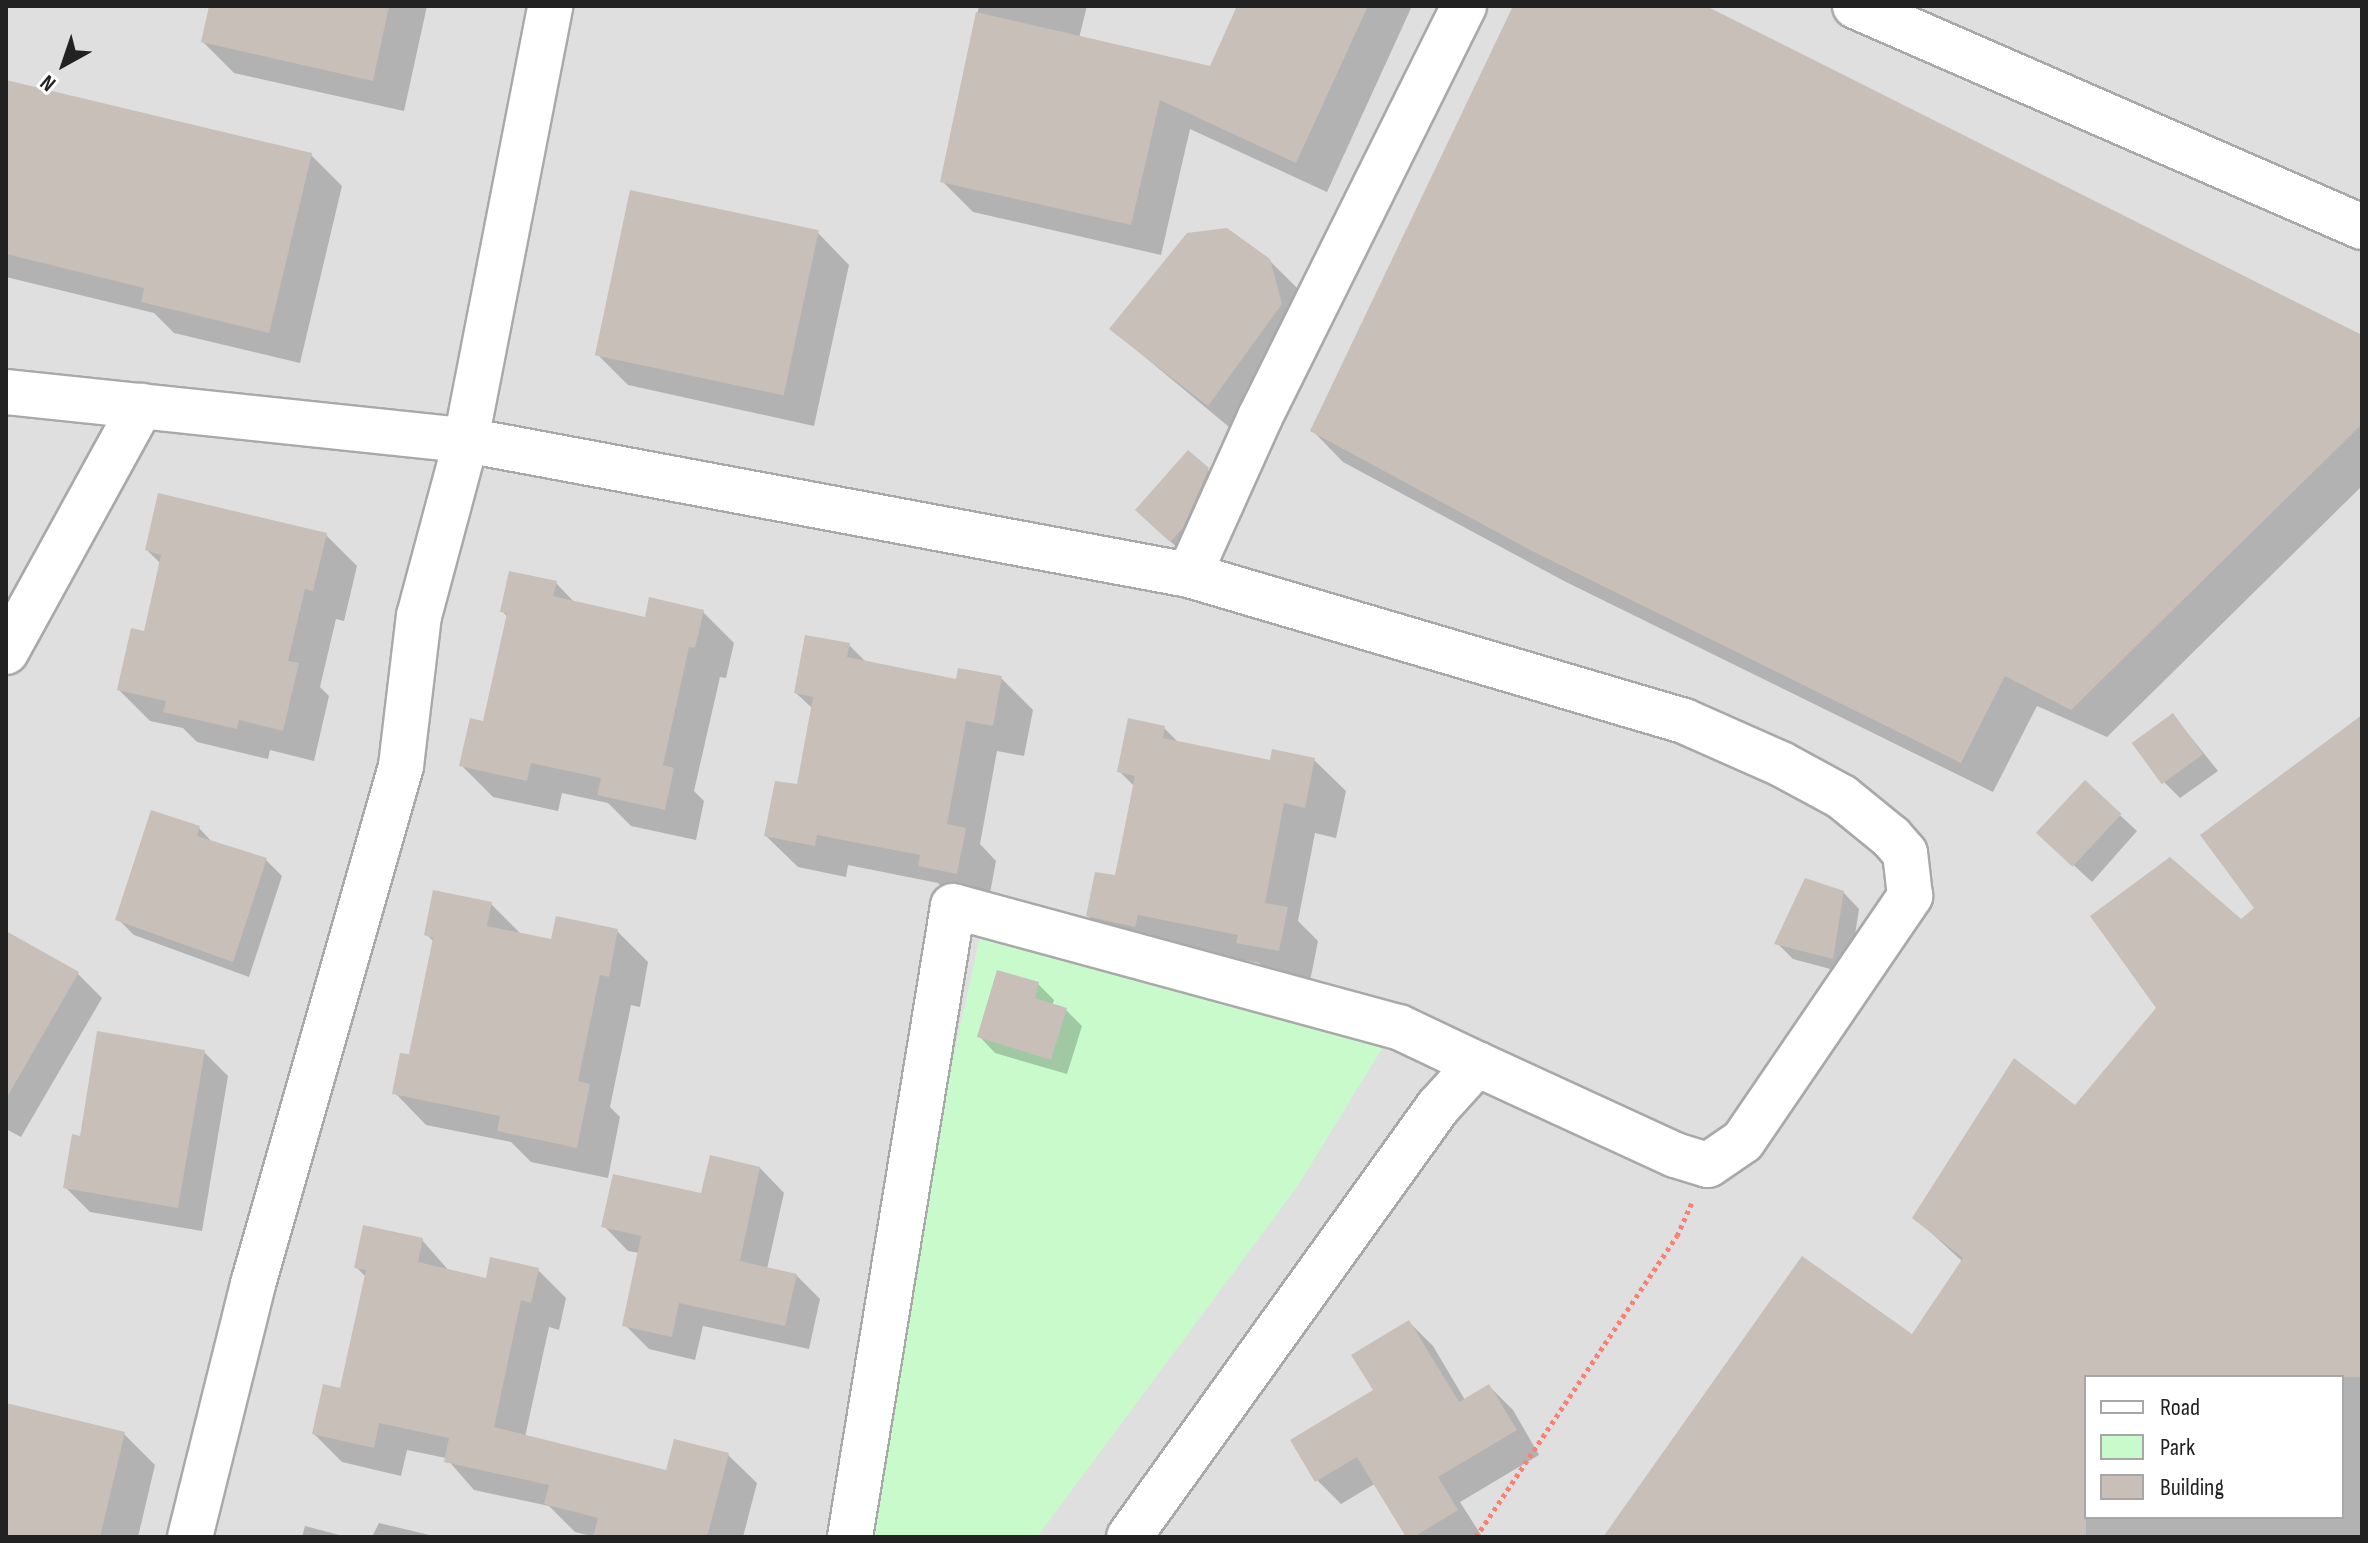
<!DOCTYPE html>
<style>
body{margin:0}
#map{position:relative;width:2368px;height:1543px;overflow:hidden;background:#f2efe9;font-family:"Sofia Sans Condensed",sans-serif}
div>[style]{position:absolute}
.residential>*{inset:0;background:#e0dfdf}
.park>*{inset:0;background:#c8facc}
.shadow>*{inset:0;background:#0003}
.building>*{inset:0;background:#c7bfb8;transform-origin:0 0}
.path>*{height:5px;margin-top:-2.5px;transform-origin:0;background:repeating-linear-gradient(90deg,#fa8072 0 4px,transparent 0 8px)}
.roads{filter:drop-shadow(2px 0 #a9a9a9) drop-shadow(-2px 0 #a9a9a9) drop-shadow(0 2px #a9a9a9) drop-shadow(0 -2px #a9a9a9)}
.minor>*{height:44px;margin:-22px;padding:0 22px;transform-origin:22px;border-radius:22px;background:#fff}
span{translate:-50% -50%;white-space:nowrap;text-align:center;line-height:1.15;-webkit-text-stroke:8px #fff;paint-order:stroke}
.frame{position:absolute;inset:0;border:8px solid #222;pointer-events:none}
.legend{position:absolute;left:2084px;top:1375px;width:260px;height:144px;box-sizing:border-box;background:#fff;border:2px solid #a7a7a7;margin:0;padding:10px 14px;list-style:none;font-size:24px;color:#222}
.legend li{display:flex;align-items:center;gap:16px;height:40px}
.legend b{width:40px;border:2px solid #a7a7a7}
.north{position:absolute;left:24px;top:24px;width:80px;height:80px;-webkit-text-stroke:6px #fff;paint-order:stroke;rotate:220deg;font-size:22px;font-weight:700;line-height:32px;text-align:center;color:#222}
.north::after{content:'';display:block;margin:auto;width:28px;height:36px;background:#222;clip-path:polygon(50% 0,100% 100%,50% 72%,0 100%)}
</style>
<div id="map">
<div class="residential">
<div style="clip-path:polygon(evenodd,6px 6px,2362px 6px,2362px 1537px,6px 1537px,6px 6px,2086px 1377px,2342px 1377px,2342px 1517px,2086px 1517px,2086px 1377px)"></div>
</div>
<div class="park">
<div style="clip-path:polygon(981px 932px,1386px 1042px,1297px 1187px,1037px 1537px,847px 1537px)"></div>
</div>
<div class="shadow">
<div style="clip-path:polygon(211px 6px,427px 6px,404px 111px,234px 73px,203px 42px)"></div>
<div style="clip-path:polygon(979px 6px,1087px 6px,1079px 38px,1211px 68px,1239px 6px,1412px 6px,1327px 192px,1190px 129px,1161px 255px,973px 212px,942px 181px)"></div>
<div style="clip-path:polygon(1515px 6px,1702px 6px,2362px 337px,2362px 486px,2107px 737px,2037px 706px,1993px 792px,1566px 582px,1343px 462px,1312px 430px)"></div>
<div style="clip-path:polygon(6px 82px,311px 155px,342px 186px,300px 363px,174px 333px,154px 313px,6px 277px)"></div>
<div style="clip-path:polygon(818px 233px,849px 265px,814px 426px,628px 385px,597px 354px)"></div>
<div style="clip-path:polygon(1269px 260px,1301px 292px,1240px 436px,1111px 329px)"></div>
<div style="clip-path:polygon(1208px 470px,1224px 486px,1188px 557px,1153px 526px)"></div>
<div style="clip-path:polygon(326px 535px,357px 566px,344px 621px,336px 619px,320px 687px,329px 696px,314px 761px,270px 750px,268px 759px,197px 742px,183px 728px,150px 721px,119px 690px,145px 634px,161px 564px,147px 550px)"></div>
<div style="clip-path:polygon(556px 583px,576px 604px,646px 620px,703px 612px,734px 643px,726px 678px,720px 677px,694px 791px,704px 801px,696px 840px,631px 826px,608px 803px,562px 793px,558px 811px,493px 797px,462px 766px,484px 724px,508px 617px,502px 611px)"></div>
<div style="clip-path:polygon(849px 645px,867px 663px,957px 681px,1001px 678px,1033px 710px,1024px 756px,997px 751px,980px 844px,996px 861px,988px 904px,952px 897px,938px 883px,848px 865px,846px 877px,798px 867px,766px 836px,798px 787px,813px 709px,796px 693px)"></div>
<div style="clip-path:polygon(2173px 715px,2218px 771px,2180px 798px,2164px 782px)"></div>
<div style="clip-path:polygon(evenodd,2362px 720px,2362px 1537px,1606px 1537px,1913px 1337px,1963px 1262px,1915px 1218px,2075px 1107px,2256px 908px,2362px 720px,2086px 1377px,2342px 1377px,2342px 1517px,2086px 1517px,2086px 1377px)"></div>
<div style="clip-path:polygon(1164px 728px,1179px 743px,1272px 762px,1314px 760px,1346px 791px,1336px 838px,1315px 833px,1298px 921px,1318px 941px,1310px 981px,1270px 973px,1259px 963px,1169px 945px,1120px 947px,1088px 916px,1117px 878px,1135px 787px,1119px 771px)"></div>
<div style="clip-path:polygon(2085px 783px,2137px 831px,2092px 882px,2056px 849px)"></div>
<div style="clip-path:polygon(199px 828px,214px 844px,266px 860px,282px 876px,249px 977px,134px 935px,118px 919px)"></div>
<div style="clip-path:polygon(1843px 892px,1859px 909px,1849px 974px,1793px 959px,1777px 943px)"></div>
<div style="clip-path:polygon(491px 904px,523px 936px,552px 941px,617px 931px,648px 962px,640px 1007px,631px 1005px,610px 1107px,620px 1117px,608px 1178px,531px 1162px,511px 1142px,426px 1125px,395px 1093px,410px 1057px,434px 942px,427px 935px)"></div>
<div style="clip-path:polygon(6px 933px,78px 974px,102px 998px,21px 1137px,6px 1129px)"></div>
<div style="clip-path:polygon(1038px 984px,1054px 1000px,1052px 1006px,1066px 1010px,1082px 1026px,1067px 1074px,995px 1053px,979px 1036px)"></div>
<div style="clip-path:polygon(204px 1052px,228px 1076px,202px 1231px,90px 1212px,65px 1187px,81px 1138px)"></div>
<div style="clip-path:polygon(760px 1168px,784px 1193px,767px 1269px,796px 1275px,820px 1299px,809px 1349px,703px 1326px,695px 1360px,649px 1349px,625px 1325px,640px 1253px,628px 1251px,604px 1226px,703px 1195px)"></div>
<div style="clip-path:polygon(422px 1240px,450px 1272px,487px 1280px,538px 1270px,566px 1298px,559px 1330px,549px 1327px,525px 1437px,667px 1473px,728px 1455px,757px 1483px,743px 1537px,595px 1537px,575px 1532px,549px 1506px,474px 1490px,446px 1458px,407px 1450px,401px 1476px,342px 1462px,314px 1434px,342px 1391px,366px 1277px,356px 1267px)"></div>
<div style="clip-path:polygon(1409px 1322px,1433px 1346px,1465px 1400px,1489px 1386px,1513px 1410px,1539px 1455px,1460px 1502px,1481px 1535px,1477px 1537px,1409px 1537px,1376px 1483px,1341px 1504px,1317px 1480px,1375px 1391px)"></div>
<div style="clip-path:polygon(6px 1405px,124px 1434px,155px 1465px,138px 1537px,6px 1537px)"></div>
<div style="clip-path:polygon(379px 1523px,438px 1537px,372px 1537px)"></div>
<div style="clip-path:polygon(305px 1526px,347px 1537px,302px 1537px)"></div>
</div>
<div class="building">
<div style="clip-path:polygon(209px 6px,389px 6px,373px 81px,201px 42px)"></div>
<div style="clip-path:polygon(1237px 6px,1368px 6px,1296px 163px,1160px 100px,1131px 225px,940px 182px,976px 12px,1210px 66px)"></div>
<div style="clip-path:polygon(1513px 6px,1706px 6px,2362px 335px,2362px 424px,2071px 710px,2005px 676px,1961px 763px,1532px 551px,1310px 431px)"></div>
<div style="clip-path:polygon(6px 80px,312px 153px,269px 333px,141px 302px,144px 288px,6px 254px)"></div>
<div style="left:630px;top:190px;width:193px;height:169px;rotate:12deg"></div>
<div style="clip-path:polygon(1227px 228px,1270px 259px,1282px 304px,1208px 406px,1109px 329px,1187px 233px)"></div>
<div style="clip-path:polygon(1188px 450px,1209px 468px,1183px 528px,1170px 542px,1135px 510px)"></div>
<div style="clip-path:polygon(158px 493px,327px 533px,313px 591px,305px 589px,288px 661px,299px 663px,283px 731px,239px 720px,237px 729px,163px 712px,166px 701px,117px 690px,131px 628px,144px 631px,161px 555px,145px 550px)"></div>
<div style="clip-path:polygon(509px 571px,557px 581px,553px 596px,645px 617px,649px 597px,704px 610px,695px 648px,689px 647px,663px 765px,674px 768px,665px 810px,597px 795px,601px 778px,531px 763px,527px 781px,459px 766px,470px 718px,483px 721px,507px 613px,500px 612px)"></div>
<div style="clip-path:polygon(805px 635px,850px 643px,847px 657px,956px 679px,958px 668px,1002px 676px,993px 726px,966px 721px,947px 824px,966px 828px,957px 874px,918px 866px,920px 855px,817px 835px,815px 846px,764px 836px,775px 781px,797px 784px,813px 697px,794px 693px)"></div>
<div style="left:2173px;top:713px;width:51px;height:51px;rotate:54deg"></div>
<div style="clip-path:polygon(2362px 715px,2362px 1377px,2086px 1377px,2086px 1537px,1603px 1537px,1802px 1256px,1912px 1334px,1963px 1258px,1912px 1218px,2014px 1058px,2075px 1105px,2156px 1008px,2090px 916px,2170px 857px,2241px 919px,2254px 908px,2200px 835px)"></div>
<div style="clip-path:polygon(1128px 718px,1165px 726px,1163px 738px,1270px 760px,1272px 749px,1315px 758px,1305px 808px,1284px 803px,1265px 903px,1288px 907px,1279px 951px,1236px 943px,1238px 935px,1138px 915px,1135px 927px,1086px 916px,1095px 872px,1115px 875px,1135px 776px,1117px 772px)"></div>
<div style="left:2085px;top:780px;width:50px;height:72px;rotate:43deg"></div>
<div style="clip-path:polygon(151px 810px,200px 826px,197px 836px,267px 858px,233px 962px,115px 920px)"></div>
<div style="clip-path:polygon(1805px 878px,1844px 891px,1833px 959px,1774px 944px)"></div>
<div style="clip-path:polygon(433px 890px,492px 902px,487px 926px,551px 939px,556px 916px,618px 929px,609px 977px,600px 975px,578px 1081px,590px 1084px,577px 1148px,497px 1131px,500px 1116px,392px 1094px,400px 1053px,409px 1054px,433px 938px,424px 935px)"></div>
<div style="clip-path:polygon(6px 931px,79px 972px,6px 1099px)"></div>
<div style="clip-path:polygon(997px 970px,1039px 982px,1035px 998px,1067px 1008px,1051px 1060px,977px 1037px)"></div>
<div style="clip-path:polygon(97px 1031px,205px 1050px,178px 1208px,63px 1188px,72px 1134px,80px 1136px)"></div>
<div style="clip-path:polygon(710px 1155px,760px 1167px,740px 1261px,797px 1274px,785px 1326px,679px 1303px,672px 1337px,622px 1326px,641px 1236px,601px 1227px,613px 1174px,701px 1193px)"></div>
<div style="clip-path:polygon(363px 1225px,423px 1238px,418px 1262px,486px 1278px,490px 1257px,539px 1268px,531px 1303px,521px 1300px,494px 1427px,666px 1470px,674px 1439px,729px 1453px,707px 1537px,593px 1537px,598px 1518px,544px 1504px,549px 1485px,444px 1462px,449px 1438px,379px 1423px,374px 1448px,312px 1434px,323px 1384px,340px 1388px,366px 1270px,354px 1268px)"></div>
<div style="clip-path:polygon(1409px 1320px,1459px 1402px,1489px 1384px,1517px 1430px,1438px 1477px,1458px 1510px,1414px 1537px,1406px 1537px,1357px 1457px,1315px 1482px,1290px 1440px,1373px 1390px,1351px 1355px)"></div>
<div style="clip-path:polygon(6px 1403px,125px 1432px,100px 1537px,6px 1537px)"></div>
</div>
<div class="path">
<div style="left:1476px;top:1537px;width:362px;rotate:-56.3deg"></div>
<div style="left:1677px;top:1236px;width:36px;rotate:-66deg"></div>
</div>
<div class="roads">
<div class="minor">
<div style="left:1855px;top:6px;width:553px;rotate:23.55deg"></div>
<div style="left:6px;top:392px;width:462px;rotate:6deg"></div>
<div style="left:466px;top:440px;width:735px;rotate:10.58deg"></div>
<div style="left:1189px;top:575px;width:173px;rotate:-65.8deg"></div>
<div style="left:1260px;top:417px;width:459px;rotate:-63.6deg"></div>
<div style="left:6px;top:652px;width:281px;rotate:-61.2deg"></div>
<div style="left:190px;top:1537px;width:261px;rotate:-76deg"></div>
<div style="left:253px;top:1284px;width:539px;rotate:-74.05deg"></div>
<div style="left:401px;top:766px;width:151px;rotate:-83.2deg"></div>
<div style="left:419px;top:616px;width:182px;rotate:-75deg"></div>
<div style="left:466px;top:440px;width:442px;rotate:-79deg"></div>
<div style="left:850px;top:1537px;width:639px;rotate:-80.73deg"></div>
<div style="left:953px;top:906px;width:462px;rotate:15.2deg"></div>
<div style="left:1399px;top:1027px;width:86px;rotate:25.4deg"></div>
<div style="left:1129px;top:1537px;width:530px;rotate:-54.3deg"></div>
<div style="left:1438px;top:1107px;width:58px;rotate:-47.8deg"></div>
<div style="left:1477px;top:1064px;width:218px;rotate:24.7deg"></div>
<div style="left:1675px;top:1155px;width:34px;rotate:17deg"></div>
<div style="left:1708px;top:1165px;width:42px;rotate:-34.4deg"></div>
<div style="left:1743px;top:1141px;width:297px;rotate:-55.7deg"></div>
<div style="left:1910px;top:896px;width:43px;rotate:-96.6deg"></div>
<div style="left:1905px;top:853px;width:21px;rotate:-131deg"></div>
<div style="left:1891px;top:837px;width:63px;rotate:-140.8deg"></div>
<div style="left:1842px;top:797px;width:69px;rotate:-151.6deg"></div>
<div style="left:1781px;top:764px;width:106px;rotate:-156.1deg"></div>
<div style="left:1684px;top:721px;width:516px;rotate:-163.57deg"></div>
</div>
</div>
<div class="frame"></div>
<ul class="legend">
<li><b style="height:10px;background:#fff"></b>Road</li>
<li><b style="height:22px;background:#c8facc"></b>Park</li>
<li><b style="height:22px;background:#c7bfb8"></b>Building</li>
</ul>
<div class="north">N</div>
</div>
